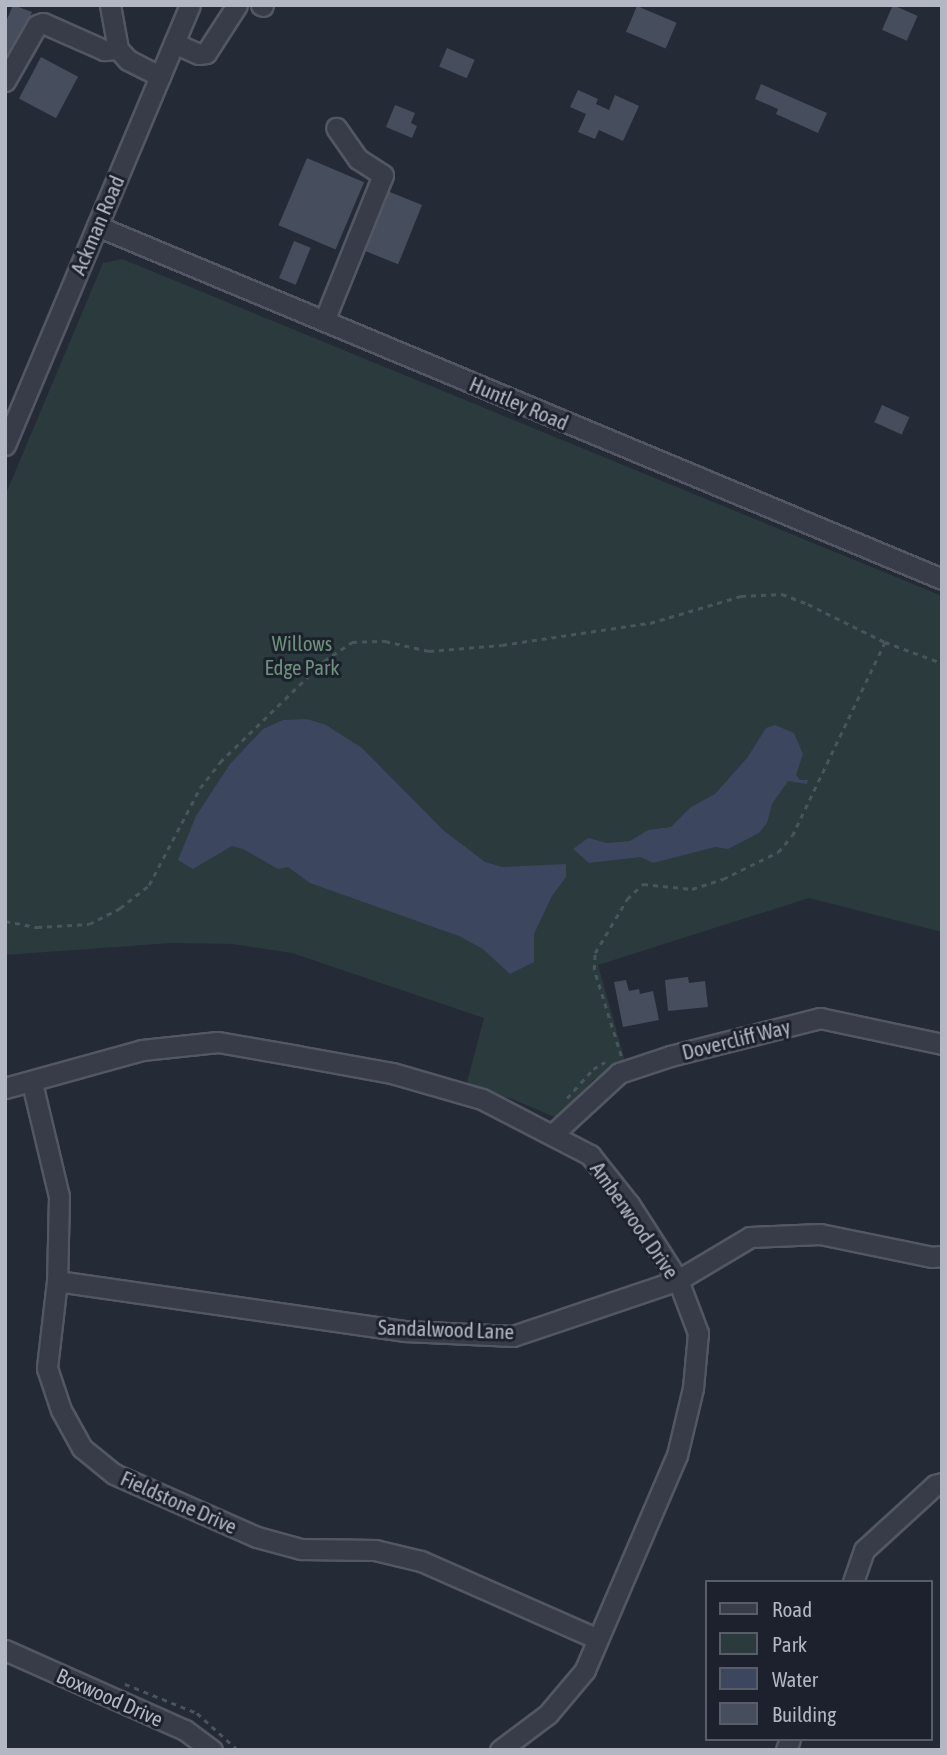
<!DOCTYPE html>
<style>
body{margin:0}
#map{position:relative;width:947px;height:1755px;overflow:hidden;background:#252a37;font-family:"Asap Condensed",sans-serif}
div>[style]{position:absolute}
.green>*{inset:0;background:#2a3a3d}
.water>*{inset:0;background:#3c465f}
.building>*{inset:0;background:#464d5c;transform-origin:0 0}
.path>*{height:2.5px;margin-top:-1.25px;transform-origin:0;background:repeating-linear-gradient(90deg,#48555a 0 5px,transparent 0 10px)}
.roads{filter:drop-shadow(2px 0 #535763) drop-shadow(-2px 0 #535763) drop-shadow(0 2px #535763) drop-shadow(0 -2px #535763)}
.minor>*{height:19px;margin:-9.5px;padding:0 9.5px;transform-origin:9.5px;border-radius:9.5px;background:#383c48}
span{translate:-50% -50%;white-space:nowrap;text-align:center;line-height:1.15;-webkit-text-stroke:6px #1d212d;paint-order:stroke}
.street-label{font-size:21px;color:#b3b7c4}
.park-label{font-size:21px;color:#6d927b}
.frame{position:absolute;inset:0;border:7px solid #b3b7c4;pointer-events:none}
.legend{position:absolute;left:705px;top:1580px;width:228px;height:161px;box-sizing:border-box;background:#1d212d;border:2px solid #595d69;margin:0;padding:9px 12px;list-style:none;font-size:21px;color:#b3b7c4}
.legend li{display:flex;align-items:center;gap:14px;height:35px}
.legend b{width:35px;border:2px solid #595d69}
</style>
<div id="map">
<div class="green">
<div style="clip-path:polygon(122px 259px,942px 596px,942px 932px,809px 898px,598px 965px,625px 1061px,593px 1080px,557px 1118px,512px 1099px,466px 1086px,484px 1018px,292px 953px,232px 944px,172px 943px,5px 955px,5px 496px,103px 263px)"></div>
</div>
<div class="water">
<div style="clip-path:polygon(307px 719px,326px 725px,362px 748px,443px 830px,485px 862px,502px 867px,566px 864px,566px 877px,552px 896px,534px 934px,534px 962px,510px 974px,483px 949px,459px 936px,310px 883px,288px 867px,278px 869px,243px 849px,232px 846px,193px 869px,178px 860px,196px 816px,230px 764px,263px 729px,283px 720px)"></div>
<div style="clip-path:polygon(775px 725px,794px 733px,803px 754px,796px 775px,800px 780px,808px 780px,807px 784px,788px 781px,772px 804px,767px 823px,759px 833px,728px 849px,715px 847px,653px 863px,641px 857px,589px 863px,573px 849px,588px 838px,607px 843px,630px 841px,648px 830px,671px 827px,691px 807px,715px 794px,747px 758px,766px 728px)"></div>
</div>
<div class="building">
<div style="clip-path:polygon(13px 5px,32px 12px,13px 56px,5px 52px,5px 24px)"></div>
<div style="left:893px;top:5px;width:27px;height:27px;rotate:24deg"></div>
<div style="left:637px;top:6px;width:43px;height:28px;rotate:23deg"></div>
<div style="left:447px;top:48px;width:30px;height:20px;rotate:23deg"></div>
<div style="left:41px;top:57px;width:42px;height:47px;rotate:28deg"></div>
<div style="clip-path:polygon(761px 84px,827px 113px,818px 133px,776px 114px,778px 109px,755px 99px)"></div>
<div style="clip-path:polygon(578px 90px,598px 99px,596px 104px,609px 110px,615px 95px,639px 106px,623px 141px,599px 130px,595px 139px,578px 132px,586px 114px,570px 107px)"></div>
<div style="clip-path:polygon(395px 105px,415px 113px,411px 123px,417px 126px,412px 138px,386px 127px)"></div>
<div style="left:307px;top:158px;width:62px;height:73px;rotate:23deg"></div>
<div style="left:385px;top:190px;width:40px;height:64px;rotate:22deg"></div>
<div style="left:294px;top:241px;width:18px;height:40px;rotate:22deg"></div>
<div style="left:882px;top:405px;width:30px;height:19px;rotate:24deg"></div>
<div style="clip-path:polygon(688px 977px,689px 983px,705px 981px,708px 1007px,668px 1011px,665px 980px)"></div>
<div style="clip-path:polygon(626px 980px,629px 991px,639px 989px,640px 994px,653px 991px,659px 1020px,623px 1027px,614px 982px)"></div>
</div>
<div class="path">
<div style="left:5px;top:921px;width:33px;rotate:11deg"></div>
<div style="left:37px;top:927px;width:52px;rotate:-3.3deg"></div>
<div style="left:89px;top:924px;width:35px;rotate:-27deg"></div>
<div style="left:120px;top:908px;width:37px;rotate:-38deg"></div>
<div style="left:149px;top:885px;width:110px;rotate:-62.3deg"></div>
<div style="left:200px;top:788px;width:33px;rotate:-52deg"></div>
<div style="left:220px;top:762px;width:145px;rotate:-44.2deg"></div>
<div style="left:324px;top:661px;width:34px;rotate:-34deg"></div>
<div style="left:352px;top:642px;width:33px;rotate:-2deg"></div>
<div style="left:385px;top:641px;width:45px;rotate:12.8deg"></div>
<div style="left:429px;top:651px;width:73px;rotate:-4.7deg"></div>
<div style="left:502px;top:645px;width:150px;rotate:-8.5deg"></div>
<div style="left:650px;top:623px;width:95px;rotate:-16.5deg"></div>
<div style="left:741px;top:596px;width:41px;rotate:-2.8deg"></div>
<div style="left:782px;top:594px;width:28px;rotate:21deg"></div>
<div style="left:808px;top:604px;width:86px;rotate:26.3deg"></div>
<div style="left:885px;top:642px;width:61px;rotate:20.2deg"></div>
<div style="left:621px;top:1056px;width:90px;rotate:-107.4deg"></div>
<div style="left:594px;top:970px;width:17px;rotate:-87deg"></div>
<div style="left:595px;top:953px;width:63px;rotate:-59.3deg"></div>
<div style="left:627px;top:899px;width:22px;rotate:-43deg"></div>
<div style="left:643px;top:884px;width:49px;rotate:5.8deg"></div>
<div style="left:692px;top:889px;width:33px;rotate:-18deg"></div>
<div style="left:723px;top:879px;width:61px;rotate:-26.1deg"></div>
<div style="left:778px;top:852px;width:21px;rotate:-49deg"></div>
<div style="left:792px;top:836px;width:215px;rotate:-64.4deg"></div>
<div style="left:567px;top:1098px;width:39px;rotate:-48deg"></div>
<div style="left:593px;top:1069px;width:14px;rotate:-30deg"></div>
<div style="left:125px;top:1684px;width:78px;rotate:21.9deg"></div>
<div style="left:197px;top:1713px;width:55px;rotate:42.1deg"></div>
</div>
<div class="roads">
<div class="minor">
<div style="left:110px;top:5px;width:45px;rotate:79.7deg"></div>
<div style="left:118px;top:49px;width:15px;rotate:48deg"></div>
<div style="left:128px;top:60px;width:36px;rotate:27deg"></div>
<div style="left:261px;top:5px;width:2px;rotate:27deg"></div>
<div style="left:174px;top:43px;width:27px;rotate:24deg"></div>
<div style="left:199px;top:54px;width:7px;rotate:-8deg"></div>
<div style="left:206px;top:53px;width:57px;rotate:-57.1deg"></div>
<div style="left:5px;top:81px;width:64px;rotate:-60.3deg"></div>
<div style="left:37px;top:25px;width:6px;rotate:-18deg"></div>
<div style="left:43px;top:23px;width:67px;rotate:23.9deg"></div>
<div style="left:104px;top:50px;width:14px;rotate:-4deg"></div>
<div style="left:97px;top:226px;width:916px;rotate:22.67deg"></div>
<div style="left:324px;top:321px;width:157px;rotate:-68deg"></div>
<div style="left:383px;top:175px;width:30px;rotate:-147deg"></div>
<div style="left:358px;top:159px;width:38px;rotate:-125deg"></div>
<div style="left:5px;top:445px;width:477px;rotate:-67.2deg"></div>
<div style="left:32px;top:1083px;width:116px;rotate:76.6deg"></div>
<div style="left:59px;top:1196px;width:85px;rotate:91.3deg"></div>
<div style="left:57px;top:1281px;width:88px;rotate:96.6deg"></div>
<div style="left:47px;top:1368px;width:44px;rotate:71.6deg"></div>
<div style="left:61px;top:1410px;width:43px;rotate:61.1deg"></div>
<div style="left:82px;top:1448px;width:41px;rotate:39.1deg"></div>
<div style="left:114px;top:1474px;width:156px;rotate:23.8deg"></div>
<div style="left:257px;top:1537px;width:46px;rotate:15.3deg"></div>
<div style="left:301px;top:1549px;width:74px;rotate:0.8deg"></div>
<div style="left:375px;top:1550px;width:47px;rotate:13.4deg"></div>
<div style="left:421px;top:1561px;width:193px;rotate:23.8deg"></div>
<div style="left:5px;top:1088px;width:142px;rotate:-15.5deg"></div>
<div style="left:142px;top:1050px;width:76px;rotate:-6deg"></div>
<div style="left:218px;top:1042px;width:81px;rotate:9.9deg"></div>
<div style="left:298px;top:1056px;width:96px;rotate:10.3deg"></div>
<div style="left:392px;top:1073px;width:94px;rotate:16.1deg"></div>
<div style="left:482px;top:1099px;width:122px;rotate:27.4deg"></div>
<div style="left:590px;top:1155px;width:63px;rotate:51.5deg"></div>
<div style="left:629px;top:1204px;width:90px;rotate:57.2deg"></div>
<div style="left:678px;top:1280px;width:57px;rotate:69.3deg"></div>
<div style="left:698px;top:1333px;width:55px;rotate:95.2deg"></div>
<div style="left:693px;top:1388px;width:69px;rotate:103.4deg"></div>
<div style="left:677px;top:1455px;width:234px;rotate:113.2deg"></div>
<div style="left:585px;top:1670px;width:57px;rotate:130.1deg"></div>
<div style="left:548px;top:1714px;width:60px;rotate:143.1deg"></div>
<div style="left:553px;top:1134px;width:90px;rotate:-42.7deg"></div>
<div style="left:619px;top:1073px;width:54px;rotate:-18.4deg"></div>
<div style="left:670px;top:1056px;width:155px;rotate:-14.2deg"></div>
<div style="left:820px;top:1018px;width:125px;rotate:12deg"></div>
<div style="left:57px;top:1281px;width:352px;rotate:8.2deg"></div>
<div style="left:405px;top:1331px;width:108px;rotate:2.7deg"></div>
<div style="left:513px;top:1336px;width:174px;rotate:-18.7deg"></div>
<div style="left:678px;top:1280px;width:84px;rotate:-30.8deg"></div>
<div style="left:750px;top:1237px;width:70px;rotate:-2.5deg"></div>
<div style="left:820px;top:1234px;width:114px;rotate:11.6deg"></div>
<div style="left:932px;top:1257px;width:10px;rotate:-6deg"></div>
<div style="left:853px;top:1582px;width:34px;rotate:-71deg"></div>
<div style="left:864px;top:1550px;width:96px;rotate:-42.5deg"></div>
<div style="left:935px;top:1485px;width:7px;rotate:-16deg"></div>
<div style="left:5px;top:1650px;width:197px;rotate:24deg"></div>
<div style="left:185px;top:1730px;width:34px;rotate:37deg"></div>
<div style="left:786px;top:1750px;width:12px;rotate:-70deg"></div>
</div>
</div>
<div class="street-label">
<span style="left:97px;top:225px;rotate:-67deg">Ackman Road</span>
<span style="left:519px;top:403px;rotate:23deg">Huntley Road</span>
<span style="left:736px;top:1039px;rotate:-14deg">Dovercliff Way</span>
<span style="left:635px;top:1220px;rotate:55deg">Amberwood Drive</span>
<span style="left:446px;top:1329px;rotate:2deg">Sandalwood Lane</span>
<span style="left:179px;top:1502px;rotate:24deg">Fieldstone Drive</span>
<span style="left:110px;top:1697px;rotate:24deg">Boxwood Drive</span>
</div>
<div class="park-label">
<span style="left:302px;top:655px">Willows<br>Edge Park</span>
</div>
<div class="frame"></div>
<ul class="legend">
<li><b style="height:9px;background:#383c48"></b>Road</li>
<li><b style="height:19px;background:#2a3a3d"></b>Park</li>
<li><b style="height:19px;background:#3c465f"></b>Water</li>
<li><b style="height:19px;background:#464d5c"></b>Building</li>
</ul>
</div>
